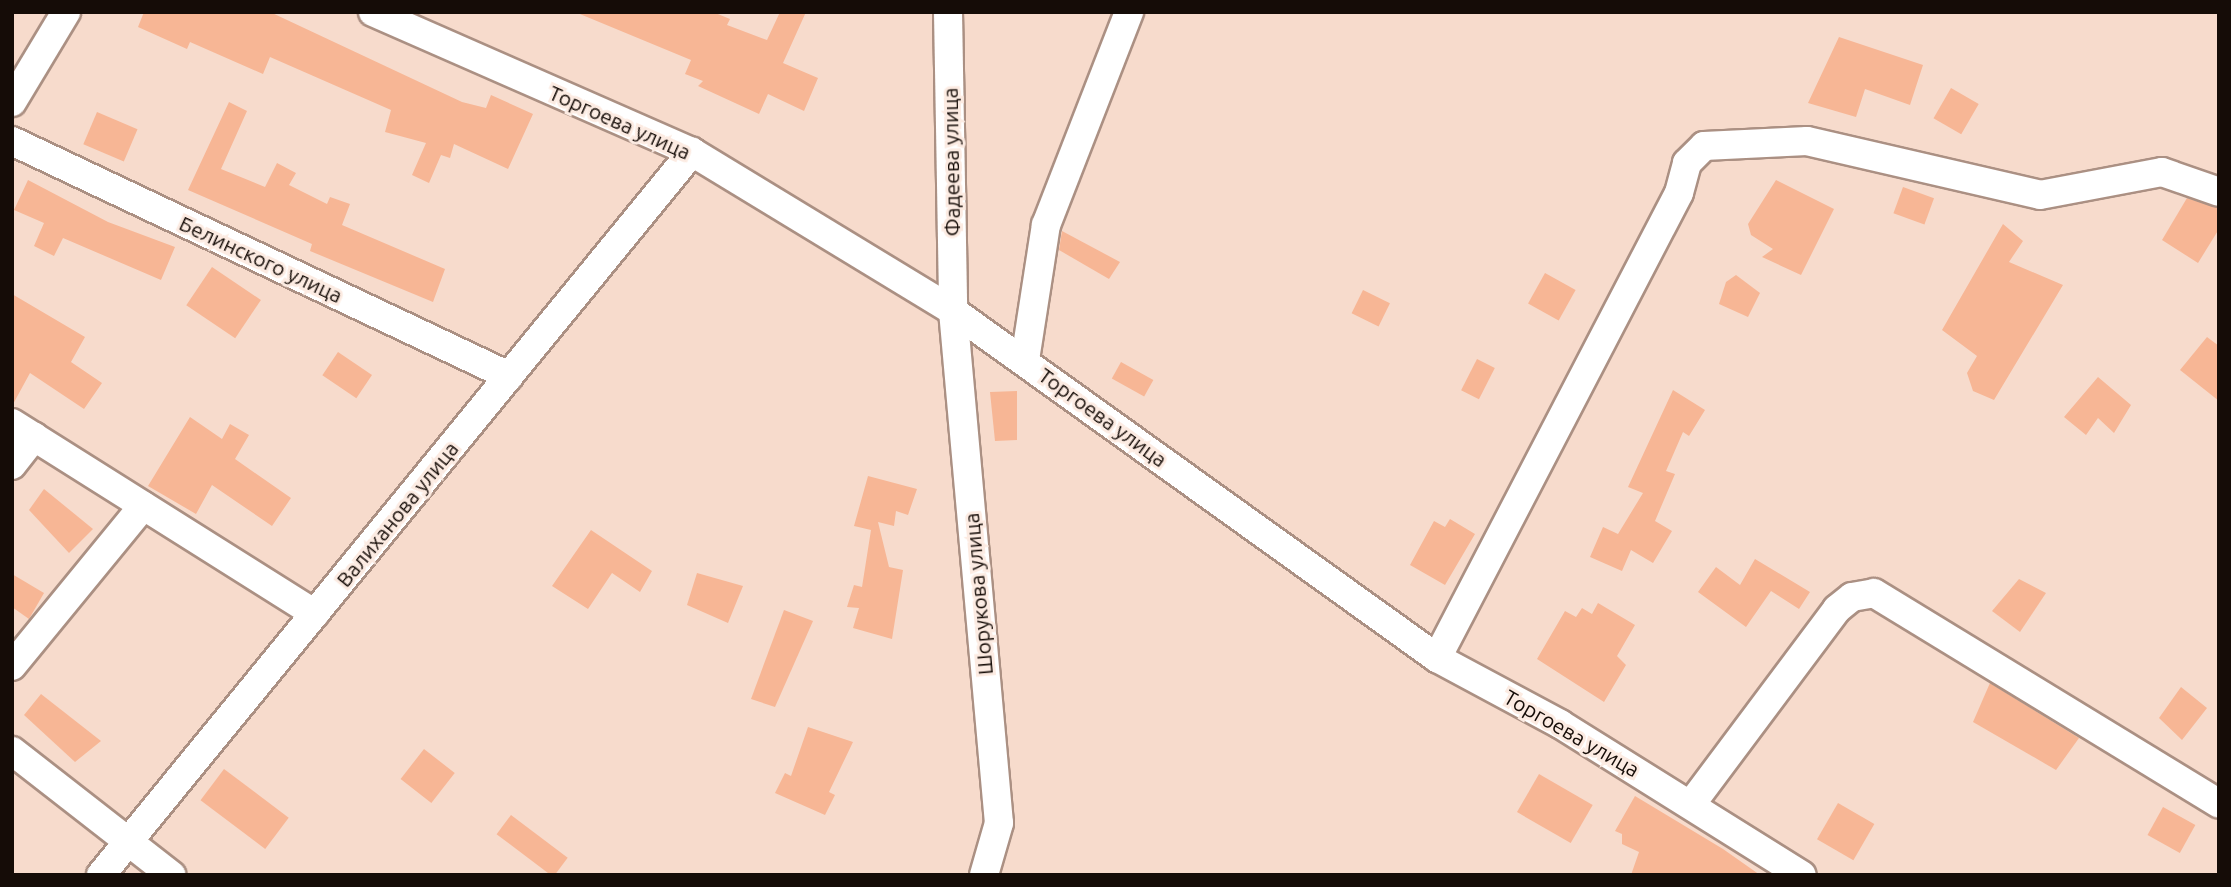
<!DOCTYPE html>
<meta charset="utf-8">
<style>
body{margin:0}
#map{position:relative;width:2231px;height:887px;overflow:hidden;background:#f7dbcc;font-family:Ubuntu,sans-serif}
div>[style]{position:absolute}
.building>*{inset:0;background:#f7b695;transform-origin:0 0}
.roads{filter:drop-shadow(2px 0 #ab9083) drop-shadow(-2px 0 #ab9083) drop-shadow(0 2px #ab9083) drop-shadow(0 -2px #ab9083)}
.minor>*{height:28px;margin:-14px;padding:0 14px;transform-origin:14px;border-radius:14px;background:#fff}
span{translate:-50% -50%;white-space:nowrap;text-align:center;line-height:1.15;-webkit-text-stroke:6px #fcebe2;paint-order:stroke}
.street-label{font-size:21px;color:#150c07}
.frame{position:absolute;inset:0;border:14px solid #150c07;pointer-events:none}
</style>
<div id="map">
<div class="building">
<div style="clip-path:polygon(144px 12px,270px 12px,462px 102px,486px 108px,491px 95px,533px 114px,508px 169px,454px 144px,450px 158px,441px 155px,429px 183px,412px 175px,426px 143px,385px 132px,391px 110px,270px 57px,263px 74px,190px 42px,187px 49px,138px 27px)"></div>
<div style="clip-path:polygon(575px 12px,713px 12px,730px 19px,727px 25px,767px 40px,780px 12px,806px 12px,783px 63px,818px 78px,804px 111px,768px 94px,759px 114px,698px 86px,703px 81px,685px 74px,691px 60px)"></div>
<div style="clip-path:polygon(1839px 37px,1923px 65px,1910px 105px,1865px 89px,1856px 117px,1808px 103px)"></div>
<div style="left:1951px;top:88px;width:32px;height:35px;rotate:30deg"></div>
<div style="clip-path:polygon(229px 102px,247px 111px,221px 169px,265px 187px,277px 163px,296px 173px,289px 185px,327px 204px,330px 197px,350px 204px,342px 225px,445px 269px,433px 302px,310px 251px,312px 244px,188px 190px)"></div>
<div style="left:97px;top:112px;width:44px;height:35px;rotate:23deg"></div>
<div style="clip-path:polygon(28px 180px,108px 222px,175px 247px,161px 280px,63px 238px,54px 256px,34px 246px,44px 223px,14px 210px)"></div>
<div style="clip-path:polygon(1776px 180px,1834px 209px,1801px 275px,1762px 257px,1773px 249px,1751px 235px,1748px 224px)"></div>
<div style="left:1903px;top:187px;width:33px;height:28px;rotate:20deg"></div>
<div style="clip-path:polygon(2187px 198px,2219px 208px,2219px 229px,2198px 263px,2162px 240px)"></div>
<div style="clip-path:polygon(2003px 224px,2023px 241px,2009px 262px,2063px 285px,1994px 400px,1973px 391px,1967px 373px,1977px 356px,1942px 330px)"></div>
<div style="clip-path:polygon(1062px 231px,1120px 262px,1109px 279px,1059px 250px)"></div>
<div style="left:212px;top:267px;width:59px;height:46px;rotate:34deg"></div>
<div style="left:1545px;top:273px;width:35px;height:35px;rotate:29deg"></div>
<div style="clip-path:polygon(1736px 275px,1760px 293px,1748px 317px,1719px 304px,1726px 282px)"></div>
<div style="left:1363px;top:290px;width:30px;height:26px;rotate:26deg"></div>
<div style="clip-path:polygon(12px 294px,85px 337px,71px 362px,102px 383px,84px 409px,30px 373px,12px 406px)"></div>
<div style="clip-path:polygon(2207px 337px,2219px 346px,2219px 401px,2180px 370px)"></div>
<div style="left:338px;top:352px;width:41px;height:28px;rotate:34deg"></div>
<div style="left:1477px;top:359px;width:20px;height:35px;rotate:27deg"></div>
<div style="left:1121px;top:362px;width:37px;height:19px;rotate:29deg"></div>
<div style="clip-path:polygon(2098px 377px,2131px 405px,2114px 433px,2098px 418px,2086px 435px,2064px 417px)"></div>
<div style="clip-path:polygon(1673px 390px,1705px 410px,1689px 436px,1683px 432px,1666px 471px,1675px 474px,1655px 521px,1672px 531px,1653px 563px,1631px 550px,1622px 571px,1590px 557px,1603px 527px,1618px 534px,1643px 493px,1628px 487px)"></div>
<div style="clip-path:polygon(1017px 391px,1017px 440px,995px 441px,990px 392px)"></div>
<div style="clip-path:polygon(190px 417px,222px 439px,230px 424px,249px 435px,235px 459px,291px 498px,272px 526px,212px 485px,196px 514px,148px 486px)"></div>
<div style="clip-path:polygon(868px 476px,917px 489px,908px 515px,896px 511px,894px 526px,878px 522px,889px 567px,903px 570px,892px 639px,853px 628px,859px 608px,847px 607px,854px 585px,862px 587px,871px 530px,854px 526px)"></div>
<div style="clip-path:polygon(44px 489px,93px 529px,69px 553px,29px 510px)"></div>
<div style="clip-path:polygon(1450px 519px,1475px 534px,1445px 585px,1410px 565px,1434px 521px,1445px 527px)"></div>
<div style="clip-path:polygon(591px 530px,652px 571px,640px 592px,612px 573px,588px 609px,552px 586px)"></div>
<div style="clip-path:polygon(1755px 559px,1810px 592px,1799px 609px,1771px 591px,1746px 627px,1698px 592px,1716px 567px,1740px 585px)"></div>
<div style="clip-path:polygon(697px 573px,743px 586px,728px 623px,687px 605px)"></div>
<div style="clip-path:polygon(12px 574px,44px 593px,29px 619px,12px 607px)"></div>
<div style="clip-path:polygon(2019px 579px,2046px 593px,2020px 632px,1992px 611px)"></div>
<div style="clip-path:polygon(1598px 603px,1635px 625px,1617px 656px,1626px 665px,1604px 702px,1537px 659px,1565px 611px,1576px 617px,1582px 608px,1592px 614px)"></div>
<div style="clip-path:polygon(784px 610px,813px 621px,775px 707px,751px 699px)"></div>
<div style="clip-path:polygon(1990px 683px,2079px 738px,2056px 770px,1973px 722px)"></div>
<div style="clip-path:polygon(2181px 687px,2207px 708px,2182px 740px,2159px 718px)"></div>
<div style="clip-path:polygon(41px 694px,101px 741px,75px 762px,24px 715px)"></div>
<div style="clip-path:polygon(808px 727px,853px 742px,829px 792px,835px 795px,825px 815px,775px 793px,785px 773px,791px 776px)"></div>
<div style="left:424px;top:749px;width:39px;height:38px;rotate:38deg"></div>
<div style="left:224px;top:769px;width:81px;height:39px;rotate:37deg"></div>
<div style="left:1539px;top:774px;width:62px;height:44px;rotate:30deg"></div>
<div style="clip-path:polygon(1635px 796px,1723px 849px,1760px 875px,1631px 875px,1639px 852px,1622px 844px,1622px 834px,1615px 831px)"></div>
<div style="left:1838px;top:803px;width:42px;height:42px;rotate:30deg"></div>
<div style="left:2163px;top:807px;width:37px;height:32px;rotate:29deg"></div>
<div style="left:511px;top:815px;width:71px;height:24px;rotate:37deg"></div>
</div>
<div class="roads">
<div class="minor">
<div style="left:373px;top:12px;width:348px;rotate:23.7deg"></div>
<div style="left:692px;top:152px;width:306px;rotate:31.3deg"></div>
<div style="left:953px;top:311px;width:596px;rotate:35.64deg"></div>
<div style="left:1437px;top:658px;width:140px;rotate:28.2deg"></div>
<div style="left:1560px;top:724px;width:285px;rotate:32deg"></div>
<div style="left:948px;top:12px;width:299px;rotate:89deg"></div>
<div style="left:953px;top:311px;width:514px;rotate:84.87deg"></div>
<div style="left:999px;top:823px;width:54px;rotate:106.1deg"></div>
<div style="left:12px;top:102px;width:105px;rotate:-59deg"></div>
<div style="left:12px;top:141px;width:550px;rotate:25.31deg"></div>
<div style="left:1025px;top:360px;width:137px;rotate:-81.2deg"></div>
<div style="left:1046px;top:225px;width:229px;rotate:-68.7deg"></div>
<div style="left:12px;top:423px;width:358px;rotate:32.2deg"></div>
<div style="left:12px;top:465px;width:36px;rotate:-52deg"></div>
<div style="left:1437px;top:658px;width:524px;rotate:-62.51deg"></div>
<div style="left:1679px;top:193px;width:31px;rotate:-75deg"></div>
<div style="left:1687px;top:163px;width:24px;rotate:-45deg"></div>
<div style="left:1704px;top:146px;width:103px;rotate:-2.8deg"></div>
<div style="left:1807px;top:141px;width:239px;rotate:13deg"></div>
<div style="left:2040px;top:195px;width:124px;rotate:-10.7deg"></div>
<div style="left:2162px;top:172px;width:60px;rotate:19.3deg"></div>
<div style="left:12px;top:666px;width:207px;rotate:-50.7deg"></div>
<div style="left:12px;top:751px;width:202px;rotate:37.9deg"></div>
<div style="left:1692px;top:803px;width:242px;rotate:-53.2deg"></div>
<div style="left:1837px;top:609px;width:19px;rotate:-39deg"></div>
<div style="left:1852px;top:597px;width:22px;rotate:-10deg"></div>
<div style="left:1874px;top:593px;width:404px;rotate:31.4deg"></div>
<div style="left:101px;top:875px;width:934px;rotate:-50.74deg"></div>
</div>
</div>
<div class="street-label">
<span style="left:620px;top:122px;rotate:24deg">Торгоева улица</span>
<span style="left:951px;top:162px;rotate:-91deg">Фадеева улица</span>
<span style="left:261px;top:259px;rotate:25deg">Белинского улица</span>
<span style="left:1103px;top:417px;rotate:36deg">Торгоева улица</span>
<span style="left:397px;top:514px;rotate:-51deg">Валиханова улица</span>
<span style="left:978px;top:594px;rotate:-95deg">Шорукова улица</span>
<span style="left:1572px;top:733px;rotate:30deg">Торгоева улица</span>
</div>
<div class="frame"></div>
</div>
